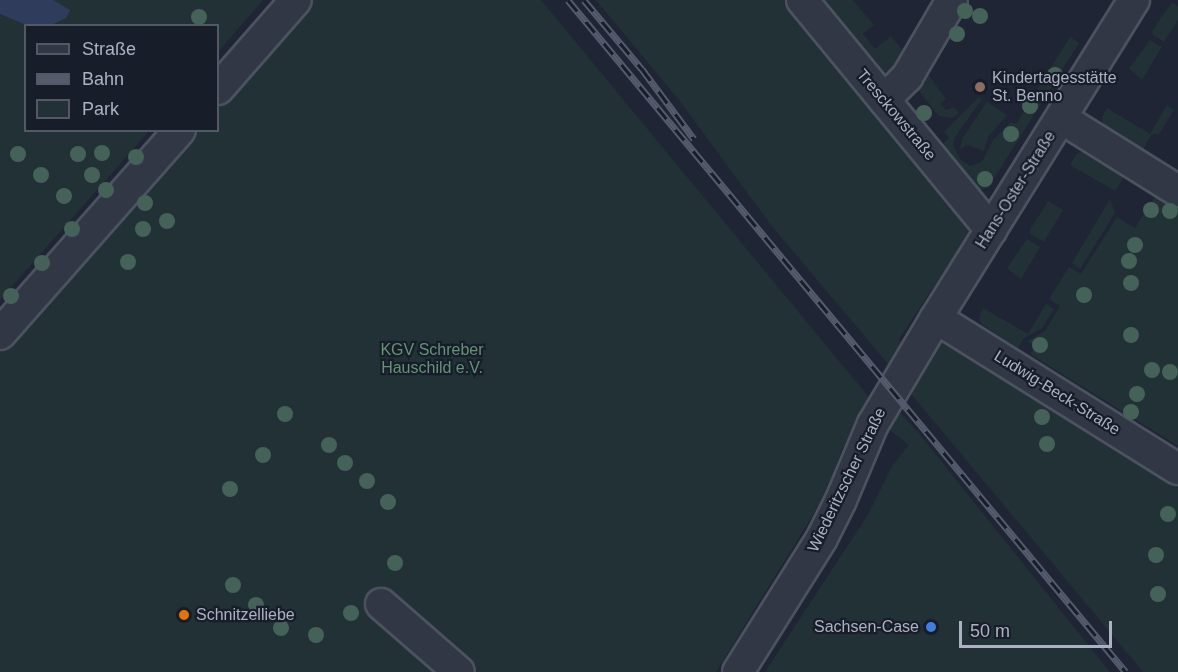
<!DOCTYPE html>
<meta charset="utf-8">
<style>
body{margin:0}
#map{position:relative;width:1178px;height:672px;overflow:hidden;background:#1f2535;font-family:Helvetica,sans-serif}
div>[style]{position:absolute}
.green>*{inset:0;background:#213136}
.water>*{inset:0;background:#303c5b}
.roads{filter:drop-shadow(2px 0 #4d5261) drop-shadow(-2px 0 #4d5261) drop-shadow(0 2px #4d5261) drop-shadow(0 -2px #4d5261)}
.minor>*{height:30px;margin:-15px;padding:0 15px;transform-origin:15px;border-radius:15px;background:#323746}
.rail>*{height:7px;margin-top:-3.5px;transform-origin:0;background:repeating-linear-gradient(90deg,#181d2a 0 14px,#545b6d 0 28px);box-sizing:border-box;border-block:2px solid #545b6d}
.trees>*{width:16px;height:16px;margin:-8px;border-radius:50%;background:#456259}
.dots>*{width:16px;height:16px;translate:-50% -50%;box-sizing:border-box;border:3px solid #181d2a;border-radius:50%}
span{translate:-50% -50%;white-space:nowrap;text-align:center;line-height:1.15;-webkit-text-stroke:4.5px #181d2a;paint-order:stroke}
.poi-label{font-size:16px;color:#acb1c3}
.left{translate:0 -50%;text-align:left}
.right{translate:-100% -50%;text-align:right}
.street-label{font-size:16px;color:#acb1c3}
.park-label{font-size:16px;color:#649376}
.legend{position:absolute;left:24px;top:24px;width:195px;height:108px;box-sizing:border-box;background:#181d2a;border:2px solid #535867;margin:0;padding:8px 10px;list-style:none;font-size:18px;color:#acb1c3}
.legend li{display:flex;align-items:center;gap:12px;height:30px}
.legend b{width:30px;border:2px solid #535867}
.scale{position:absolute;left:959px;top:621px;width:153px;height:27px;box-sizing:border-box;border:3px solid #acb1c3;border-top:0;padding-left:8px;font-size:18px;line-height:21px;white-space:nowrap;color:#acb1c3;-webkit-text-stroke:4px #181d2a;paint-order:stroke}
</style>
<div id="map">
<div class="green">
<div style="clip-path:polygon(0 0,263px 0,218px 52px,218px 26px,26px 26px,26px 130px,149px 131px,0 300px)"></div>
<div style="clip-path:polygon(314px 0,541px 0,872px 401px,842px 449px,827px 492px,716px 672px,0 672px,0 352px,196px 131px,218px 130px,218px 106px)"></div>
<div style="clip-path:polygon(596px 0,789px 0,964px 212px,969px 234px,899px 339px,905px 349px,893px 370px,771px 225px,679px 100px)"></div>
<div style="clip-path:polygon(823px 0,853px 0,874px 25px,863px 34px,875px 49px,891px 36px,904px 52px,897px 65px,890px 71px,881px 72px)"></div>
<div style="clip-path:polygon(1172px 2px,1178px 6px,1178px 20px,1164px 42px,1153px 35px,1152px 31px)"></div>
<div style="clip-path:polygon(1070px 37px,1079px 43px,988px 188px,978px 190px,942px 145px,949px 138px,944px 132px,979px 97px,982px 99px,955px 137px,953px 146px,961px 160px,970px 166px,982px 162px,993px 140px,1011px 122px,1016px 124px)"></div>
<div style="clip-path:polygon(1150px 40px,1162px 47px,1142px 80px,1129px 69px)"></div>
<div style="clip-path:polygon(927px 73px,946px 99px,940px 104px,946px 110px,954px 107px,959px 113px,952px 118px,939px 116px,914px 85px)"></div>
<div style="clip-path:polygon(987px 102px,1007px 115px,988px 137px,984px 151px,967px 145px,960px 149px,962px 139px)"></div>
<div style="clip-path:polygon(1167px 105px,1174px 110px,1159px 134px,1151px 135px,1143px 150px,1103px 126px,1102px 118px,1107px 108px,1150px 134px)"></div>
<div style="clip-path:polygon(1082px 152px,1124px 177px,1115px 191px,1070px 165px,1077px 153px)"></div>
<div style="clip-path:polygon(1155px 197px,1178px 211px,1178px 446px,1030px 354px,1035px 346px,1027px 341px,1045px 331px,1060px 306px,1049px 299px,1069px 267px,1081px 274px,1117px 217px,1135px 228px)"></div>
<div style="clip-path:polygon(1110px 199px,1115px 213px,1080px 269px,1072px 263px)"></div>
<div style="clip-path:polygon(1048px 201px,1063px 210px,1044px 242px,1030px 234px,1030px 230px)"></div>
<div style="clip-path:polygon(1027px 239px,1040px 247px,1021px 279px,1007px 268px)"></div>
<div style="clip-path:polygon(1046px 304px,1054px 309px,1042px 328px,1024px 338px,1018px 348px,981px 324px,979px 318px,983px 308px,1028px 334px)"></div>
<div style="clip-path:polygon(940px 339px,1178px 488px,1178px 672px,1143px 672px,911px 394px,909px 390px)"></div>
<div style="clip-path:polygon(897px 410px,917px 431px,1110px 672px,765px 672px,869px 513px,892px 466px,909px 445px,887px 428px)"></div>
</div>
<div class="water">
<div style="clip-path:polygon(0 0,53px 0,70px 10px,66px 18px,51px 25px,26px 25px,0 14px)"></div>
</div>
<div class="roads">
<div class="minor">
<div style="left:802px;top:0;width:298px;rotate:50.6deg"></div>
<div style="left:218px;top:89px;width:118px;rotate:-48.8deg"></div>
<div style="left:884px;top:100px;width:33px;rotate:-45deg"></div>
<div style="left:907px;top:77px;width:89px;rotate:-59.7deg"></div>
<div style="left:1061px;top:118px;width:138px;rotate:32deg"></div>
<div style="left:936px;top:318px;width:285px;rotate:32deg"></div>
<div style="left:0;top:334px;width:272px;rotate:-48.6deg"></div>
<div style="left:381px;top:604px;width:103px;rotate:41.1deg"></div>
<div style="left:738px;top:672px;width:158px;rotate:-57.9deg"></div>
<div style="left:822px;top:538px;width:42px;rotate:-63.4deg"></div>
<div style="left:841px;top:500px;width:82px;rotate:-67.2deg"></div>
<div style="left:873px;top:424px;width:123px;rotate:-59.3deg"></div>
<div style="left:936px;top:318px;width:375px;rotate:-58.1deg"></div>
</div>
</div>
<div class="rail">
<div style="left:568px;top:0;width:873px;rotate:50.3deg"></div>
<div style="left:584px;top:0;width:90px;rotate:50deg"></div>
<div style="left:642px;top:69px;width:87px;rotate:53.4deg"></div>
</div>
<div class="trees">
<div style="left:965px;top:11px"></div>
<div style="left:980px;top:16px"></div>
<div style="left:199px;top:17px"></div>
<div style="left:957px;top:34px"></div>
<div style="left:1055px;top:75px"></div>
<div style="left:1030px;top:106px"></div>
<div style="left:924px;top:113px"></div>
<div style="left:1011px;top:134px"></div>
<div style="left:102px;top:153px"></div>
<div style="left:18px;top:154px"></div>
<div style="left:78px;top:154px"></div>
<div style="left:136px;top:157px"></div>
<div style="left:41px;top:175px"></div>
<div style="left:92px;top:175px"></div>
<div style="left:985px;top:179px"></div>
<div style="left:106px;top:190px"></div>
<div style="left:64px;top:196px"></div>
<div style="left:145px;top:203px"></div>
<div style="left:1151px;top:210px"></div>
<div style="left:1170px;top:211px"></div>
<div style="left:167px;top:221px"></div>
<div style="left:72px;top:229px"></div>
<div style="left:143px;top:229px"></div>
<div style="left:1135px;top:245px"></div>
<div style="left:1129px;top:261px"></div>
<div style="left:128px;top:262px"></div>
<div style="left:42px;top:263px"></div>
<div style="left:1131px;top:283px"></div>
<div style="left:1084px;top:295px"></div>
<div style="left:11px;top:296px"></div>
<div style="left:1131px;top:335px"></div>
<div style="left:1040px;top:345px"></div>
<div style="left:1152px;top:370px"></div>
<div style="left:1170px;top:372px"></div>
<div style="left:1137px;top:394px"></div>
<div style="left:1131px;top:412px"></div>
<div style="left:285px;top:414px"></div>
<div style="left:1042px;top:417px"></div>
<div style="left:1047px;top:444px"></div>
<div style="left:329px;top:445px"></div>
<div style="left:263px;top:455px"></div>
<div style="left:345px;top:463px"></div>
<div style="left:367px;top:481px"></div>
<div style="left:230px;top:489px"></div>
<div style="left:388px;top:502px"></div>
<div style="left:1168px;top:514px"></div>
<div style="left:1156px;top:555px"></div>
<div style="left:395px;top:563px"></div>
<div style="left:233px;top:585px"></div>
<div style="left:1158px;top:594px"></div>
<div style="left:256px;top:605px"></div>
<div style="left:351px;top:613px"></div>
<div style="left:281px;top:628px"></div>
<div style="left:316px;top:635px"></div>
</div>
<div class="dots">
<div style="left:980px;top:87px;background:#8d6e63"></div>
<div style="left:184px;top:615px;background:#e8710a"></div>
<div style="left:931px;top:627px;background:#3f7fe0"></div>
</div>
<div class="poi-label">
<span class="left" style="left:992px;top:87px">Kindertagesstätte<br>St. Benno</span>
<span class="left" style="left:196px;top:615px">Schnitzelliebe</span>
<span class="right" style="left:919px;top:627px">Sachsen-Case</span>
</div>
<div class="street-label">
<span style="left:896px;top:115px;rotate:50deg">Tresckowstraße</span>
<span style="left:1016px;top:190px;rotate:-58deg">Hans-Oster-Straße</span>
<span style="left:1057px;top:393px;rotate:32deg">Ludwig-Beck-Straße</span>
<span style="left:847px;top:480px;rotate:-64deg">Wiederitzscher Straße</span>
</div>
<div class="park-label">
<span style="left:432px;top:359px">KGV Schreber<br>Hauschild e.V.</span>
</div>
<ul class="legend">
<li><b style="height:8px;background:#323746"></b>Straße</li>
<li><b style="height:8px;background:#545b6d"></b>Bahn</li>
<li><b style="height:16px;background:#213136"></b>Park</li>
</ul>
<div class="scale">50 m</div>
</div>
